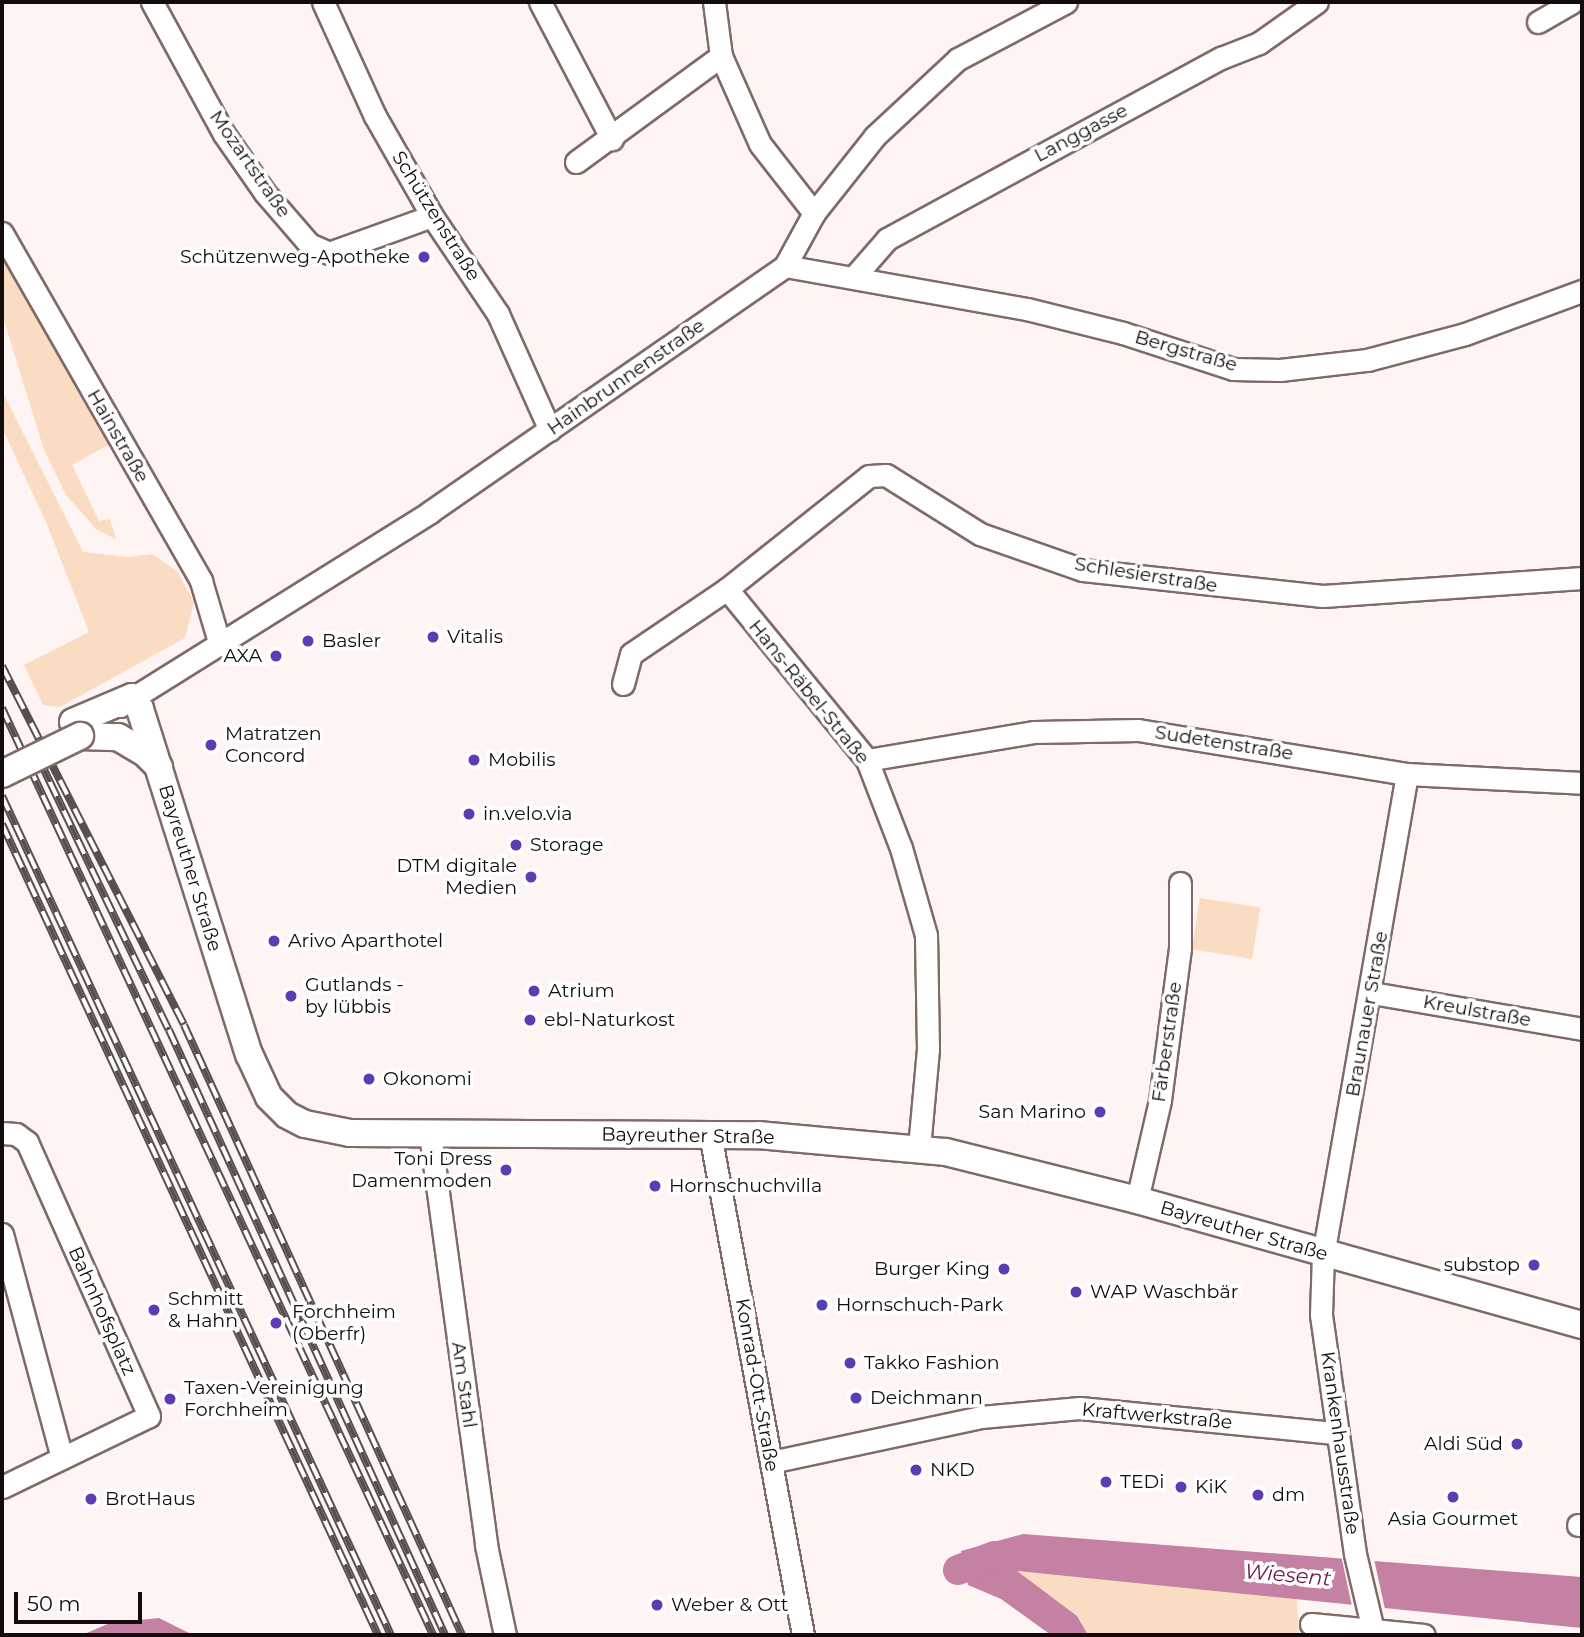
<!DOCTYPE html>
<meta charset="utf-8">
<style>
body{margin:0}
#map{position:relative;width:1584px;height:1637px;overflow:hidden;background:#fef4f3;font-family:Montserrat,sans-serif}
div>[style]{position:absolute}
.green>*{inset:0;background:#fadcc2;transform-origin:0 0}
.water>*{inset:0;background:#c581a4}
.pier>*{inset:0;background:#fef4f3}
.river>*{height:30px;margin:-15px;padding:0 15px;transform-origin:15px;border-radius:15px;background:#c581a4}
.roads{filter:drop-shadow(2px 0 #7f6a68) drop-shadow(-2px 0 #7f6a68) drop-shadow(0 2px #7f6a68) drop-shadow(0 -2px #7f6a68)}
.minor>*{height:21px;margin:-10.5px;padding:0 10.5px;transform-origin:10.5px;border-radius:10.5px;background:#fff}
.major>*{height:26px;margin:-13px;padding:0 13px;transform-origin:13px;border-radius:13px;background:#fff}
.rail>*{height:8px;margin-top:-4px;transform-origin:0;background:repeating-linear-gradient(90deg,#fff 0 16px,#584f4f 0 32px);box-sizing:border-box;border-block:2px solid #584f4f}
.bridges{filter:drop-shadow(2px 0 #7f6a68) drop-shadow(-2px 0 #7f6a68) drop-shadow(0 2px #7f6a68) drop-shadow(0 -2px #7f6a68)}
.major-bridge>*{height:26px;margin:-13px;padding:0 13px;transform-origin:13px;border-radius:13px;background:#fff}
.dots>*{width:19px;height:19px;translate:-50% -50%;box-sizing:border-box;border:4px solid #fff;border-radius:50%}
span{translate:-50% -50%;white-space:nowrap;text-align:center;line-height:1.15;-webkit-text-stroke:7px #fff;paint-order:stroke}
.street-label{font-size:19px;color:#140c0c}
.poi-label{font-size:19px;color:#140c0c}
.right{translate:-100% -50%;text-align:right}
.left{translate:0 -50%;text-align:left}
.water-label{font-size:21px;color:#6a194b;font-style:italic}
.frame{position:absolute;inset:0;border:4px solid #140c0c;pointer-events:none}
.scale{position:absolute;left:14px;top:1592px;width:128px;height:32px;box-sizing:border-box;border:4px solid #140c0c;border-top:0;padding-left:9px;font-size:21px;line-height:24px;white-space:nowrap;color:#140c0c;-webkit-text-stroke:5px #fff;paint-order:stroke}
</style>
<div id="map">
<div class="green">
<div style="clip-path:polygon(2px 247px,112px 443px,72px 465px,99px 521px,110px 519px,116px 539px,97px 530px,66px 495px,44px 450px,2px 314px)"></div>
<div style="clip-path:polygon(2px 391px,83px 552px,128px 557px,152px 554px,177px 571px,194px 602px,185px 638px,60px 707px,43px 705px,24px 665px,89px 632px,46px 522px,2px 428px)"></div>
<div style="left:1200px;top:898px;width:61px;height:52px;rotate:9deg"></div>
<div style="clip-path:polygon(1016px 1571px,1297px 1598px,1299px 1635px,1088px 1635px,1077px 1616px)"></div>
</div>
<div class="water">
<div style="clip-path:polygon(1023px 1534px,1582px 1577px,1582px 1628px,1017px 1571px,1077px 1616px,1088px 1635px,1051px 1635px,1001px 1599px,968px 1585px,961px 1551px)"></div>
<div style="clip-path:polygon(159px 1618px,193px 1635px,82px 1635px,110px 1623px)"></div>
</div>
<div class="pier">
<div style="clip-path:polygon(1341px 1555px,1374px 1559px,1386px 1614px,1353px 1611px)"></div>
</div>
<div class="river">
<div style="left:958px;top:1570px;width:39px;rotate:-21deg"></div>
</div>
<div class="roads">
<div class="minor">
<div style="left:152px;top:2px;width:150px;rotate:61.4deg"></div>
<div style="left:224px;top:134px;width:72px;rotate:55.2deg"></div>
<div style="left:265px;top:193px;width:67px;rotate:49.2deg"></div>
<div style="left:309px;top:244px;width:22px;rotate:24deg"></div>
<div style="left:329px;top:253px;width:109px;rotate:-19.8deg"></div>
<div style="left:323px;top:2px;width:125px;rotate:65.5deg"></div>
<div style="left:375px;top:116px;width:115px;rotate:60.3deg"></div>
<div style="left:432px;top:216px;width:118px;rotate:56deg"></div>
<div style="left:498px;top:314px;width:127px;rotate:65.9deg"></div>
<div style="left:540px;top:2px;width:155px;rotate:62.3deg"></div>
<div style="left:714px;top:2px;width:54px;rotate:82.6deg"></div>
<div style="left:721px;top:56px;width:96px;rotate:66.1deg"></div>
<div style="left:760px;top:144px;width:88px;rotate:52deg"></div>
<div style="left:1538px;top:22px;width:39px;rotate:-30deg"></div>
<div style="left:576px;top:162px;width:180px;rotate:-36.2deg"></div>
<div style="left:2px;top:233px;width:401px;rotate:60.2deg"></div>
<div style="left:201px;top:581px;width:67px;rotate:73.5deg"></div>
<div style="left:785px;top:266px;width:246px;rotate:10.1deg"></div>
<div style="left:1027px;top:309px;width:99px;rotate:14deg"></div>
<div style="left:1123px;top:333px;width:116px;rotate:18.1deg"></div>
<div style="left:1233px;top:369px;width:47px;rotate:1.2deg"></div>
<div style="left:1280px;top:370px;width:88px;rotate:-6.6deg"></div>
<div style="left:1367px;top:360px;width:101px;rotate:-14.9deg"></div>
<div style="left:1465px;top:334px;width:125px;rotate:-20.2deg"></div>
<div style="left:854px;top:277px;width:50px;rotate:-49deg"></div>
<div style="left:887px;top:239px;width:380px;rotate:-28.5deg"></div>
<div style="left:1221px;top:58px;width:41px;rotate:-21.5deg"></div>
<div style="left:1259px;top:43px;width:71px;rotate:-35.3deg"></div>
<div style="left:727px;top:589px;width:181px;rotate:-38.5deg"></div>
<div style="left:869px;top:476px;width:17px;rotate:-3deg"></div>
<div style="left:886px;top:475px;width:111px;rotate:32.1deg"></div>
<div style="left:980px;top:534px;width:109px;rotate:19.3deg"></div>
<div style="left:1083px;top:570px;width:241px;rotate:6.2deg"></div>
<div style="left:1323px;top:596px;width:260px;rotate:-4deg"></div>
<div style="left:623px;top:684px;width:31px;rotate:-75deg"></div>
<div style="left:631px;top:654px;width:116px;rotate:-34.1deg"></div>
<div style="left:727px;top:589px;width:221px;rotate:50.7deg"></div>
<div style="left:867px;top:760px;width:94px;rotate:68.9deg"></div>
<div style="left:901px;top:848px;width:91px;rotate:74deg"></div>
<div style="left:926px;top:935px;width:114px;rotate:89deg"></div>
<div style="left:928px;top:1049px;width:99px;rotate:95.2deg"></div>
<div style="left:120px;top:706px;width:366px;rotate:-32deg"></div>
<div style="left:430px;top:512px;width:432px;rotate:-34.7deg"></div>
<div style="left:785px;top:266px;width:60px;rotate:-61.3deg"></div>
<div style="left:814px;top:213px;width:98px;rotate:-51.6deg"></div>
<div style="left:875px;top:136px;width:113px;rotate:-42.9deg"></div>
<div style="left:958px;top:59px;width:122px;rotate:-27.8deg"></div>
<div style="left:867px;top:760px;width:170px;rotate:-9.5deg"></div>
<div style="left:1035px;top:732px;width:103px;rotate:-1.1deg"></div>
<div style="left:1138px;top:730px;width:273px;rotate:9.3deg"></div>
<div style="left:1407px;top:774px;width:175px;rotate:2.9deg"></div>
<div style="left:1407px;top:774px;width:487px;rotate:99.9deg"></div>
<div style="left:1323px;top:1254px;width:61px;rotate:91.9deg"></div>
<div style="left:1321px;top:1315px;width:241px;rotate:81.9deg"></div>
<div style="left:1355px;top:1554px;width:78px;rotate:76.7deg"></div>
<div style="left:1373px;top:1630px;width:51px;rotate:5.6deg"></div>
<div style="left:1372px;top:993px;width:213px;rotate:9.7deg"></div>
<div style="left:2px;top:1133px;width:14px;rotate:4deg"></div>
<div style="left:16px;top:1134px;width:14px;rotate:36deg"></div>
<div style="left:27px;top:1142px;width:300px;rotate:66deg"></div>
<div style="left:149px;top:1416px;width:163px;rotate:154.2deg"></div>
<div style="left:430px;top:1134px;width:415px;rotate:82.2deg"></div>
<div style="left:486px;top:1545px;width:92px;rotate:78.1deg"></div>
<div style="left:710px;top:1134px;width:510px;rotate:79.48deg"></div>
<div style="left:1137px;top:1200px;width:103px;rotate:-77deg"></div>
<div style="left:1160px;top:1100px;width:153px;rotate:-82.5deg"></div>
<div style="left:1180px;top:948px;width:65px;rotate:-90deg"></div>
<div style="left:2px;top:1234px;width:232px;rotate:75deg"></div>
<div style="left:771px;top:1462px;width:215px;rotate:-12.1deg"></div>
<div style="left:981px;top:1417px;width:99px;rotate:-5.2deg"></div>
<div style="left:1080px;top:1408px;width:258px;rotate:5.6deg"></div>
<div style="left:1578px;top:1525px;width:4px"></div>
<div style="left:1311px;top:1624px;width:62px;rotate:5.5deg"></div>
</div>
<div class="major">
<div style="left:73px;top:722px;width:64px;rotate:-23deg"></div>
<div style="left:132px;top:697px;width:14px;rotate:56deg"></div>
<div style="left:140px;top:709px;width:362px;rotate:72.5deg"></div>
<div style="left:249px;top:1054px;width:47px;rotate:65.1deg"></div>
<div style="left:269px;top:1097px;width:25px;rotate:45deg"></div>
<div style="left:287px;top:1115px;width:20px;rotate:27deg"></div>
<div style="left:305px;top:1124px;width:46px;rotate:11.3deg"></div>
<div style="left:350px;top:1133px;width:408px;rotate:0.3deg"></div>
<div style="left:758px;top:1135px;width:189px;rotate:5.2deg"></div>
<div style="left:946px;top:1152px;width:197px;rotate:14.1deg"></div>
<div style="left:1137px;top:1200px;width:462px;rotate:15.7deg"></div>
<div style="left:80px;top:736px;width:38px;rotate:2deg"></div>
<div style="left:118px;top:737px;width:31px;rotate:31deg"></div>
<div style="left:145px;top:753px;width:20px;rotate:45deg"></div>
</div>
</div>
<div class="rail">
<div style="left:2px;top:666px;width:402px;rotate:63.1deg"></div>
<div style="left:184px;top:1025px;width:670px;rotate:65.5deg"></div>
<div style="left:2px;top:708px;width:1022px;rotate:65.06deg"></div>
<div style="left:36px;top:753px;width:307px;rotate:64.4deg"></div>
<div style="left:169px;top:1030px;width:665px;rotate:65.48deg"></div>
<div style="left:2px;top:796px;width:925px;rotate:65.13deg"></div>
<div style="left:2px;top:824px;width:894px;rotate:65.13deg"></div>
</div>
<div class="bridges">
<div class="major-bridge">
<div style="left:2px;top:774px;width:87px;rotate:-26deg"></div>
</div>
</div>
<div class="dots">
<div style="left:424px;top:257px;background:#5c3bb3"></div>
<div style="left:433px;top:637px;background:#5c3bb3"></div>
<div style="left:308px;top:641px;background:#5c3bb3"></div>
<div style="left:276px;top:656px;background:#5c3bb3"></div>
<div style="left:211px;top:745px;background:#5c3bb3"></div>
<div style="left:474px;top:760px;background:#5c3bb3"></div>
<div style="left:469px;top:814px;background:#5c3bb3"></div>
<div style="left:516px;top:845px;background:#5c3bb3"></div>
<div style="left:531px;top:877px;background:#5c3bb3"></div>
<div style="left:274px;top:941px;background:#5c3bb3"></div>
<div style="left:534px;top:991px;background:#5c3bb3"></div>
<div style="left:291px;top:996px;background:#5c3bb3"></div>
<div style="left:530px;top:1020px;background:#5c3bb3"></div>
<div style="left:369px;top:1079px;background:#5c3bb3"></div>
<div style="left:1100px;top:1112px;background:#5c3bb3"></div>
<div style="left:506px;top:1170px;background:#5c3bb3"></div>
<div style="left:655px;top:1186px;background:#5c3bb3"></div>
<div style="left:1534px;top:1265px;background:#5c3bb3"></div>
<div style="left:1004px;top:1269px;background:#5c3bb3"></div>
<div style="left:1076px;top:1292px;background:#5c3bb3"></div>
<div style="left:822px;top:1305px;background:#5c3bb3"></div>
<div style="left:154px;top:1310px;background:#5c3bb3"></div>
<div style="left:276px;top:1323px;background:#5c3bb3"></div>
<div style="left:850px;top:1363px;background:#5c3bb3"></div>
<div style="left:856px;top:1398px;background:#5c3bb3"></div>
<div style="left:170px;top:1399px;background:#5c3bb3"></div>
<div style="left:1517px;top:1444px;background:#5c3bb3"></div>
<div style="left:916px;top:1470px;background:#5c3bb3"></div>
<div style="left:1106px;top:1482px;background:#5c3bb3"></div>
<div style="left:1181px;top:1487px;background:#5c3bb3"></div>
<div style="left:1258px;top:1495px;background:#5c3bb3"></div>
<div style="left:1453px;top:1497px;background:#5c3bb3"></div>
<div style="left:91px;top:1499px;background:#5c3bb3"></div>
<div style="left:657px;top:1605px;background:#5c3bb3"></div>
</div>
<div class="street-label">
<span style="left:1081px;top:133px;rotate:-28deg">Langgasse</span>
<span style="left:250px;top:164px;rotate:55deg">Mozartstraße</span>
<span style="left:436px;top:216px;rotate:58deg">Schützenstraße</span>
<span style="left:1186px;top:351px;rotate:16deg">Bergstraße</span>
<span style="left:626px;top:377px;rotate:-35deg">Hainbrunnenstraße</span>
<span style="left:118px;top:436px;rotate:60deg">Hainstraße</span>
<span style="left:1146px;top:575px;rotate:9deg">Schlesierstraße</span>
<span style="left:809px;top:692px;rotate:51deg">Hans-Räbel-Straße</span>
<span style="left:1224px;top:743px;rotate:9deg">Sudetenstraße</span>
<span style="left:190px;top:868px;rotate:73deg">Bayreuther Straße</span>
<span style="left:1477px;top:1011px;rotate:10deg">Kreulstraße</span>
<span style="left:1367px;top:1014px;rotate:-80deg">Braunauer Straße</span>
<span style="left:1167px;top:1042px;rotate:-82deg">Färberstraße</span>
<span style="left:688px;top:1136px;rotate:1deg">Bayreuther Straße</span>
<span style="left:1244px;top:1231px;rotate:16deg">Bayreuther Straße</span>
<span style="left:102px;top:1311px;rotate:66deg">Bahnhofsplatz</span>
<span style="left:464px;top:1385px;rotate:82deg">Am Stahl</span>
<span style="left:757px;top:1385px;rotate:80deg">Konrad-Ott-Straße</span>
<span style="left:1157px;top:1416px;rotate:5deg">Kraftwerkstraße</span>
<span style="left:1340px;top:1443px;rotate:82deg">Krankenhausstraße</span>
</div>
<div class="poi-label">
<span class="right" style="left:410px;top:257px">Schützenweg-Apotheke</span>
<span class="left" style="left:447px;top:637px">Vitalis</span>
<span class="left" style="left:322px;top:641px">Basler</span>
<span class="right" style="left:262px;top:656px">AXA</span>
<span class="left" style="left:225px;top:745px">Matratzen<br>Concord</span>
<span class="left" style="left:488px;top:760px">Mobilis</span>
<span class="left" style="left:483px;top:814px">in.velo.via</span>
<span class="left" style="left:530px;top:845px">Storage</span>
<span class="right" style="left:517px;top:877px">DTM digitale<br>Medien</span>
<span class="left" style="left:288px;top:941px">Arivo Aparthotel</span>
<span class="left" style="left:305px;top:996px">Gutlands -<br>by lübbis</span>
<span class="left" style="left:548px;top:991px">Atrium</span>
<span class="left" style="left:544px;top:1020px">ebl-Naturkost</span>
<span class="left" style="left:383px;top:1079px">Okonomi</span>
<span class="right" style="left:1086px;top:1112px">San Marino</span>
<span class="right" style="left:492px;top:1170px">Toni Dress<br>Damenmoden</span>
<span class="left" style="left:669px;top:1186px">Hornschuchvilla</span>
<span class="right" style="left:1520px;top:1265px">substop</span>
<span class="right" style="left:990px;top:1269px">Burger King</span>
<span class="left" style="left:1090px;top:1292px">WAP Waschbär</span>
<span class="left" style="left:168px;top:1310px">Schmitt<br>&amp; Hahn</span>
<span class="left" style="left:836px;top:1305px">Hornschuch-Park</span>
<span class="left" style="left:292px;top:1323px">Forchheim<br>(Oberfr)</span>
<span class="left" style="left:864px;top:1363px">Takko Fashion</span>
<span class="left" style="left:184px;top:1399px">Taxen-Vereinigung<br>Forchheim</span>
<span class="left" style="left:870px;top:1398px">Deichmann</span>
<span class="right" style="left:1503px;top:1444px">Aldi Süd</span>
<span class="left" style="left:930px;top:1470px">NKD</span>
<span class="left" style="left:1120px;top:1482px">TEDi</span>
<span class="left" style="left:1195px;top:1487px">KiK</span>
<span class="left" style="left:1272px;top:1495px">dm</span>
<span class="left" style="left:105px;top:1499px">BrotHaus</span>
<span style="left:1453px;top:1519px">Asia Gourmet</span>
<span class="left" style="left:671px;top:1605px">Weber &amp; Ott</span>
</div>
<div class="water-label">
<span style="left:1288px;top:1575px;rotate:5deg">Wiesent</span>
</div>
<div class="frame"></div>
<div class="scale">50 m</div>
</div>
